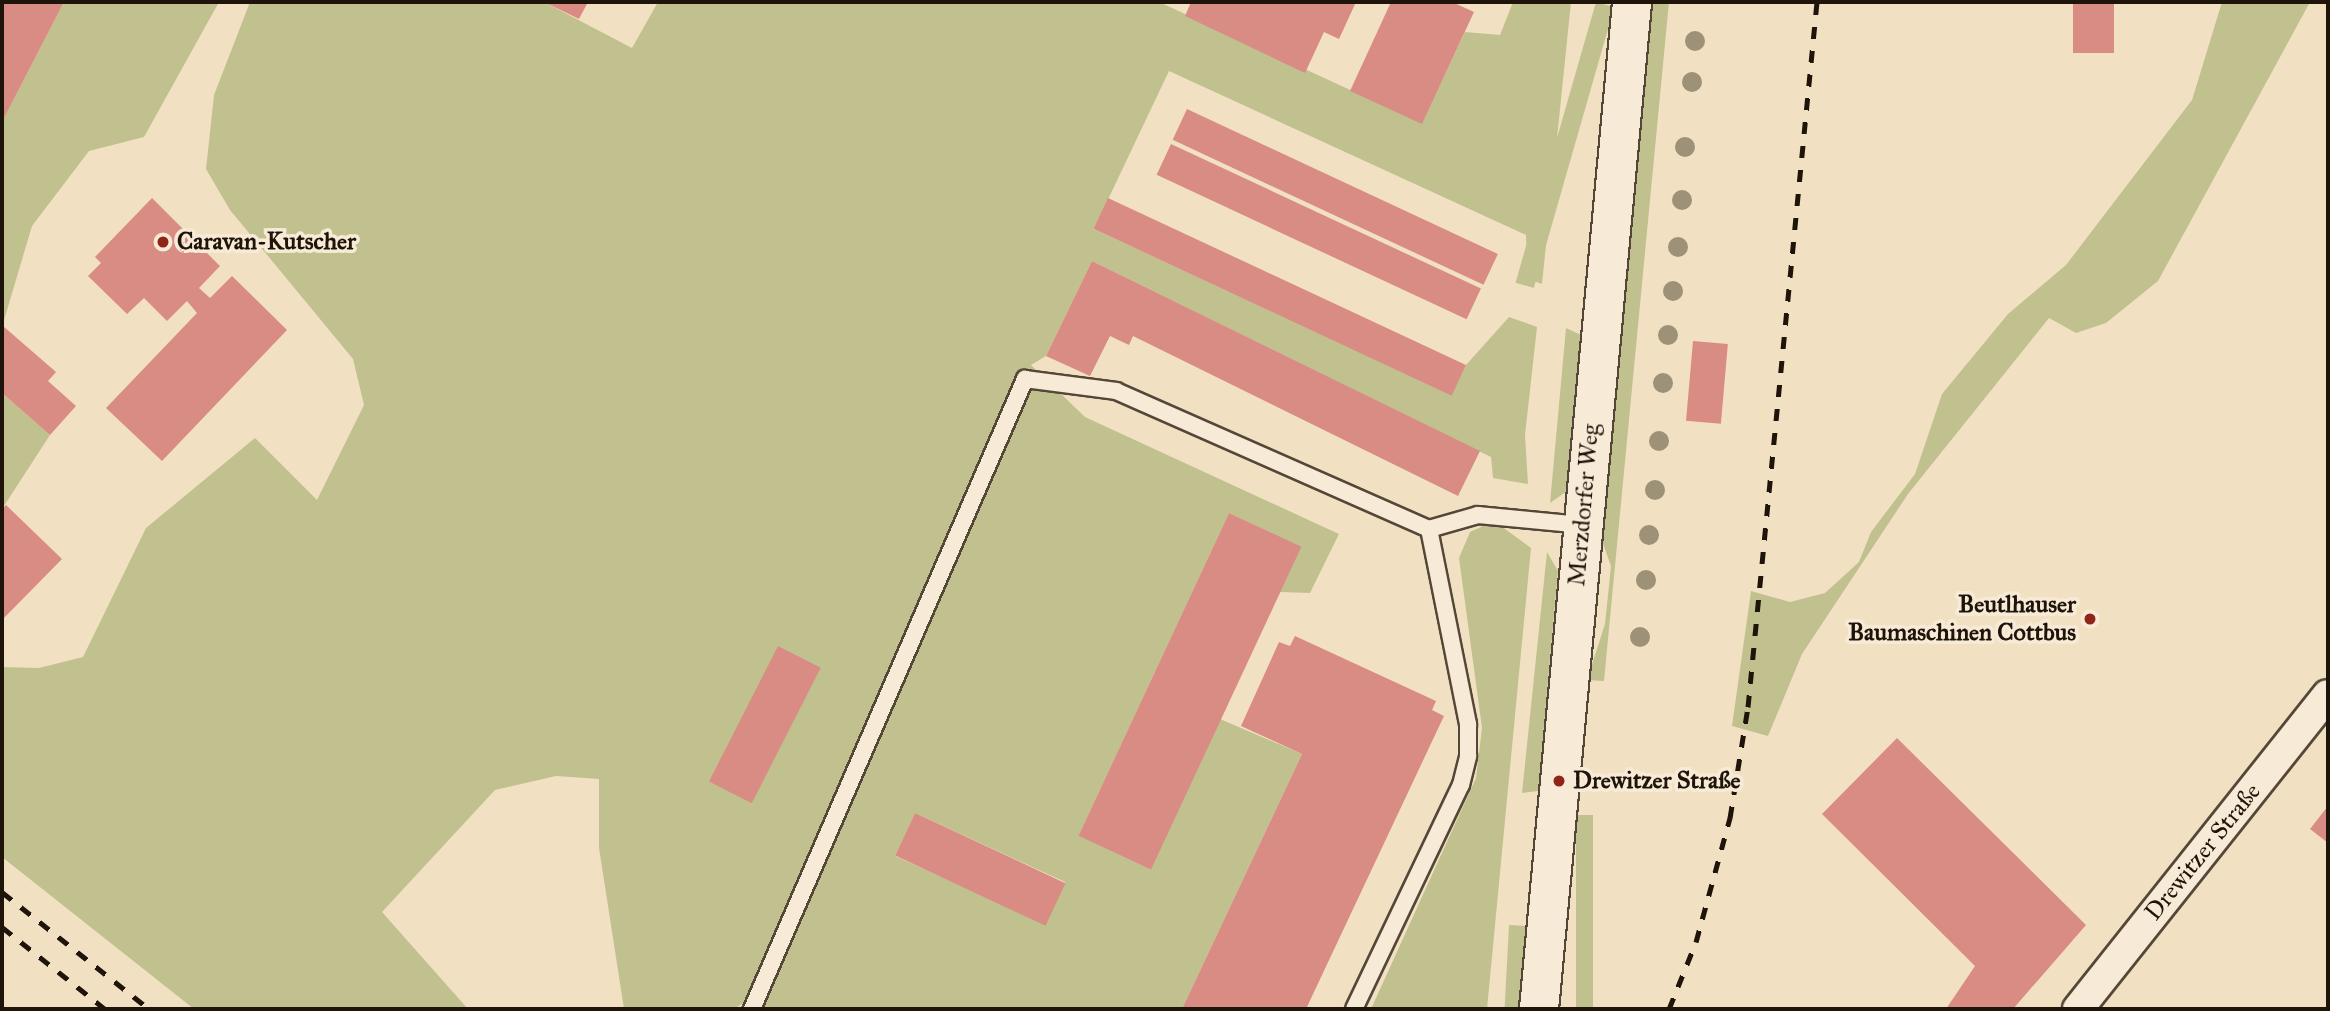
<!DOCTYPE html>
<meta charset="utf-8">
<style>
body{margin:0}
#map{position:relative;width:2330px;height:1011px;overflow:hidden;background:#f2e0c2;font-family:"IM FELL Great Primer",serif}
div>[style]{position:absolute}
.green>*{inset:0;background:#c0c18f;transform-origin:0 0}
.building>*{inset:0;background:#d98c83;transform-origin:0 0}
.roads{filter:drop-shadow(2px 0 #544738) drop-shadow(-2px 0 #544738) drop-shadow(0 2px #544738) drop-shadow(0 -2px #544738)}
.lane>*{height:16px;margin:-8px;padding:0 8px;transform-origin:8px;border-radius:8px;background:#f7ebd7}
.street>*{height:30px;margin:-15px;padding:0 15px;transform-origin:15px;border-radius:15px;background:#f7ebd7}
.secondary>*{height:38px;margin:-19px;padding:0 19px;transform-origin:19px;border-radius:19px;background:#f7ebd7}
.rail>*{height:5px;margin-top:-2.5px;transform-origin:0;background:repeating-linear-gradient(90deg,#1f140a 0 12px,transparent 0 24px)}
.trees>*{width:20px;height:20px;margin:-10px;border-radius:50%;background:#9d9177}
.dots>*{width:19px;height:19px;translate:-50% -50%;box-sizing:border-box;border:4px solid #f7ebd7;border-radius:50%}
span{translate:-50% -50%;white-space:nowrap;text-align:center;line-height:1.15;-webkit-text-stroke:7px #f7ebd7;paint-order:stroke}
.poi-label{font-size:24px;color:#1f140a;font-weight:700}
.left{translate:0 -50%;text-align:left}
.right{translate:-100% -50%;text-align:right}
.street-label{font-size:24px;color:#1f140a}
.frame{position:absolute;inset:0;border:4px solid #1f140a;pointer-events:none}
</style>
<div id="map">
<div class="green">
<div style="clip-path:polygon(64px 2px,219px 2px,144px 137px,89px 151px,32px 226px,2px 327px,2px 122px)"></div>
<div style="clip-path:polygon(evenodd,250px 2px,544px 2px,632px 48px,658px 2px,1159px 2px,1422px 123px,1465px 32px,1500px 35px,1513px 2px,1571px 2px,1542px 284px,1528px 279px,1526px 235px,1169px 71px,1094px 229px,1451px 395px,1466px 365px,1509px 317px,1537px 327px,1525px 435px,1528px 484px,1493px 478px,1491px 457px,1092px 261px,1046px 356px,1031px 365px,1085px 417px,1339px 534px,1310px 593px,1280px 592px,1301px 547px,1229px 513px,1079px 835px,1151px 869px,1220px 719px,1302px 754px,1182px 1009px,738px 1009px,776px 981px,734px 1009px,624px 1009px,599px 848px,599px 779px,556px 776px,495px 790px,382px 912px,468px 1009px,194px 1009px,2px 857px,2px 667px,39px 668px,83px 657px,146px 528px,255px 438px,317px 500px,364px 405px,353px 359px,230px 210px,206px 169px,214px 95px,250px 2px,915px 813px,1065px 882px,1046px 924px,895px 856px,915px 813px)"></div>
<div style="left:1596px;top:2px;width:19px;height:292px;rotate:16deg"></div>
<div style="clip-path:polygon(1652px 2px,1669px 2px,1604px 681px,1587px 680px,1605px 624px,1611px 566px,1601px 538px)"></div>
<div style="clip-path:polygon(2222px 2px,2310px 2px,2158px 281px,2106px 323px,2076px 333px,2049px 318px,1908px 494px,1802px 654px,1768px 736px,1732px 726px,1751px 591px,1790px 602px,1825px 593px,1859px 562px,1871px 532px,1915px 474px,1942px 394px,2008px 314px,2066px 265px,2192px 100px)"></div>
<div style="clip-path:polygon(1566px 328px,1583px 336px,1567px 491px,1550px 503px)"></div>
<div style="clip-path:polygon(2px 393px,50px 435px,2px 509px)"></div>
<div style="clip-path:polygon(1494px 521px,1531px 548px,1487px 1009px,1371px 1009px,1476px 778px,1482px 728px,1459px 558px,1470px 532px)"></div>
<div style="clip-path:polygon(1547px 552px,1558px 571px,1538px 791px,1522px 793px)"></div>
<div style="left:1576px;top:815px;width:17px;height:195px"></div>
<div style="left:1509px;top:925px;width:18px;height:84px;rotate:3deg"></div>
</div>
<div class="building">
<div style="clip-path:polygon(2px 2px,64px 2px,2px 122px)"></div>
<div style="clip-path:polygon(544px 2px,588px 2px,579px 19px)"></div>
<div style="clip-path:polygon(1191px 2px,1356px 2px,1339px 39px,1324px 32px,1305px 73px,1185px 16px)"></div>
<div style="clip-path:polygon(1391px 2px,1452px 2px,1474px 12px,1422px 124px,1350px 91px)"></div>
<div style="left:2073px;top:2px;width:41px;height:51px"></div>
<div style="left:1187px;top:109px;width:343px;height:34px;rotate:25deg"></div>
<div style="left:1171px;top:144px;width:342px;height:34px;rotate:25deg"></div>
<div style="clip-path:polygon(152px 198px,220px 266px,199px 288px,210px 298px,232px 276px,287px 330px,162px 461px,106px 408px,197px 313px,187px 301px,167px 321px,144px 298px,127px 314px,88px 276px,101px 263px,95px 257px)"></div>
<div style="left:1108px;top:198px;width:395px;height:34px;rotate:25deg"></div>
<div style="clip-path:polygon(1092px 261px,1480px 451px,1458px 496px,1133px 336px,1129px 345px,1110px 336px,1090px 376px,1046px 356px)"></div>
<div style="clip-path:polygon(3px 326px,56px 372px,48px 381px,76px 406px,50px 435px,2px 393px)"></div>
<div style="left:1693px;top:341px;width:35px;height:80px;rotate:5deg"></div>
<div style="clip-path:polygon(6px 505px,62px 559px,2px 620px,2px 509px)"></div>
<div style="left:1229px;top:513px;width:80px;height:356px;rotate:25deg"></div>
<div style="clip-path:polygon(1295px 636px,1436px 701px,1432px 710px,1444px 716px,1306px 1009px,1182px 1009px,1302px 754px,1241px 726px,1279px 642px,1290px 646px)"></div>
<div style="left:778px;top:646px;width:48px;height:152px;rotate:27deg"></div>
<div style="clip-path:polygon(1897px 738px,2086px 925px,2013px 1009px,1946px 1009px,1975px 966px,1822px 814px)"></div>
<div style="clip-path:polygon(2328px 806px,2328px 843px,2310px 829px)"></div>
<div style="left:915px;top:813px;width:166px;height:47px;rotate:25deg"></div>
</div>
<div class="roads">
<div class="lane">
<div style="left:752px;top:1009px;width:687px;rotate:-66.57deg"></div>
<div style="left:1025px;top:379px;width:92px;rotate:7.5deg"></div>
<div style="left:1116px;top:391px;width:342px;rotate:23.8deg"></div>
<div style="left:1429px;top:529px;width:51px;rotate:-15.9deg"></div>
<div style="left:1478px;top:515px;width:103px;rotate:5.5deg"></div>
<div style="left:1354px;top:1009px;width:248px;rotate:-64.5deg"></div>
<div style="left:1461px;top:785px;width:30px;rotate:-76deg"></div>
<div style="left:1468px;top:756px;width:32px;rotate:-90deg"></div>
<div style="left:1468px;top:724px;width:199px;rotate:-101.3deg"></div>
</div>
<div class="street">
<div style="left:2078px;top:1009px;width:401px;rotate:-51.5deg"></div>
</div>
<div class="secondary">
<div style="left:1539px;top:1009px;width:1011px;rotate:-84.72deg"></div>
</div>
</div>
<div class="rail">
<div style="left:2px;top:892px;width:188px;rotate:38.5deg"></div>
<div style="left:2px;top:927px;width:132px;rotate:38.5deg"></div>
<div style="left:1669px;top:1009px;width:72px;rotate:-68.1deg"></div>
<div style="left:1696px;top:942px;width:129px;rotate:-74.7deg"></div>
<div style="left:1730px;top:818px;width:112px;rotate:-80.8deg"></div>
<div style="left:1748px;top:707px;width:708px;rotate:-84.41deg"></div>
</div>
<div class="trees">
<div style="left:1695px;top:41px"></div>
<div style="left:1692px;top:82px"></div>
<div style="left:1685px;top:147px"></div>
<div style="left:1682px;top:200px"></div>
<div style="left:1678px;top:247px"></div>
<div style="left:1673px;top:291px"></div>
<div style="left:1668px;top:335px"></div>
<div style="left:1663px;top:383px"></div>
<div style="left:1659px;top:441px"></div>
<div style="left:1655px;top:490px"></div>
<div style="left:1649px;top:535px"></div>
<div style="left:1646px;top:580px"></div>
<div style="left:1640px;top:637px"></div>
</div>
<div class="dots">
<div style="left:163px;top:242px;background:#8f2418"></div>
<div style="left:2090px;top:619px;background:#8f2418"></div>
<div style="left:1559px;top:781px;background:#8f2418"></div>
</div>
<div class="poi-label">
<span class="left" style="left:177px;top:242px">Caravan-Kutscher</span>
<span class="right" style="left:2076px;top:619px">Beutlhauser<br>Baumaschinen Cottbus</span>
<span class="left" style="left:1573px;top:781px">Drewitzer Straße</span>
</div>
<div class="street-label">
<span style="left:1584px;top:505px;rotate:-85deg">Merzdorfer Weg</span>
<span style="left:2203px;top:852px;rotate:-51deg">Drewitzer Straße</span>
</div>
<div class="frame"></div>
</div>
